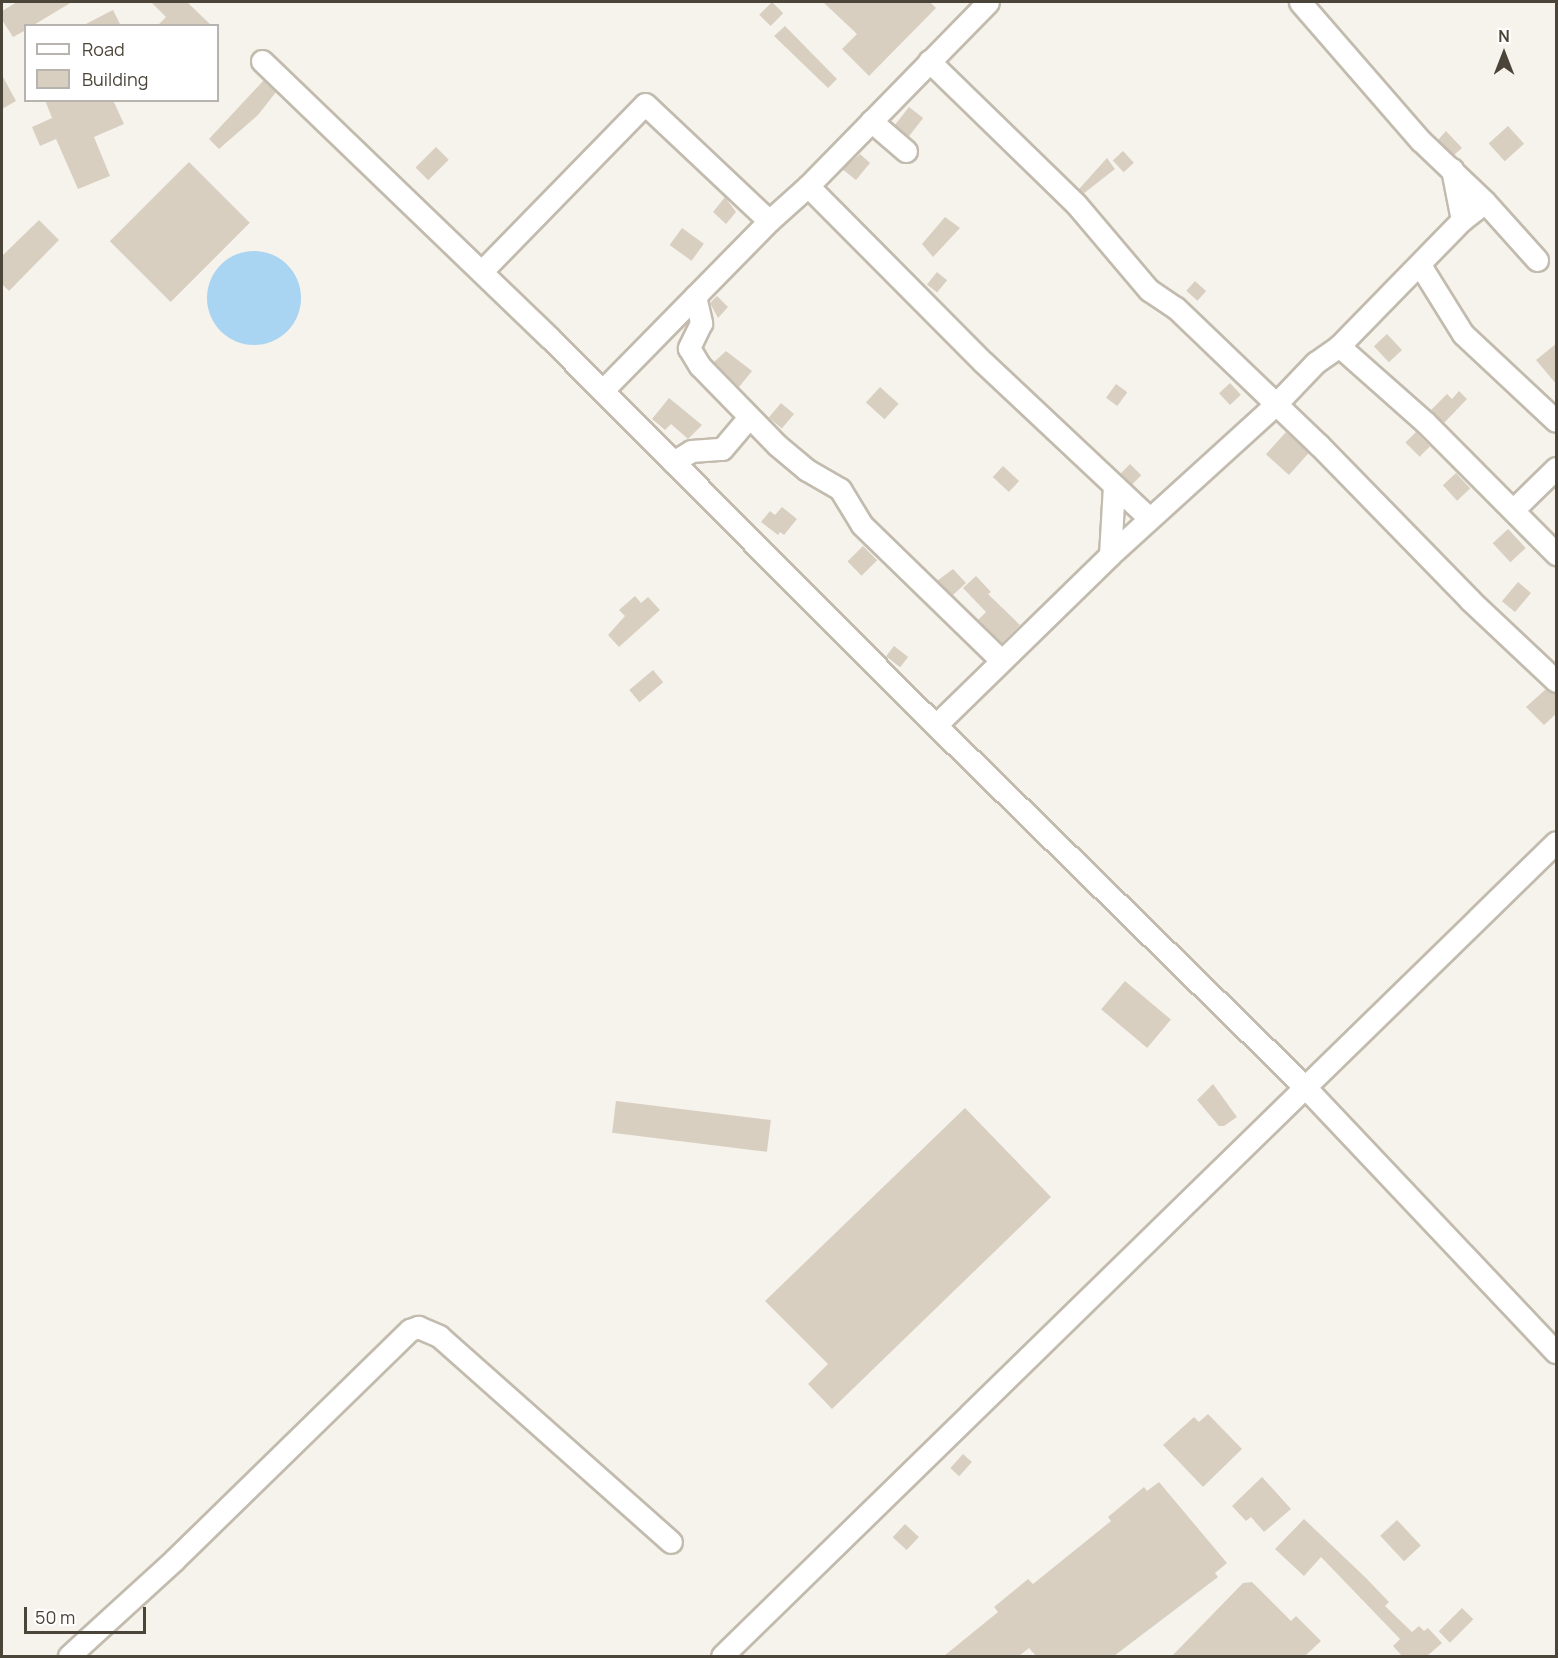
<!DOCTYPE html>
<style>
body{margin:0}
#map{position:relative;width:1558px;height:1658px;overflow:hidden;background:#f6f3ec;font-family:Manrope,sans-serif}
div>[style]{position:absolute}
.water>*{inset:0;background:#a9d4f2}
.round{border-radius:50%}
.building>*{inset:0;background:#d8cfc1;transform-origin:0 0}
.roads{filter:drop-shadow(2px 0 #c2bbae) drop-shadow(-2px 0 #c2bbae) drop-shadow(0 2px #c2bbae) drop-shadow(0 -2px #c2bbae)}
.minor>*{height:21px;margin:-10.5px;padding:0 10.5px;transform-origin:10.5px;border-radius:10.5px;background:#fff}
span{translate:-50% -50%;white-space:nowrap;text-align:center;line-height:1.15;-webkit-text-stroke:4.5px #fff;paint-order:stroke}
.frame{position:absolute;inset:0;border:3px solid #4b4439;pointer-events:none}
.legend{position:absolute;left:24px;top:24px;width:195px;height:78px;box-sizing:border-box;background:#fff;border:2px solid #b7b4b0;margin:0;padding:8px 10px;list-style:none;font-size:18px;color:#4b4439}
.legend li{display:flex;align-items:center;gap:12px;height:30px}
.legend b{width:30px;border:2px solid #b7b4b0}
.north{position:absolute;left:1474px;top:24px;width:60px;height:60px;-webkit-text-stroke:4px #fff;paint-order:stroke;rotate:0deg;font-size:16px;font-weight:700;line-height:24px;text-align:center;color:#4b4439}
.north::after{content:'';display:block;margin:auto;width:21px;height:27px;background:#4b4439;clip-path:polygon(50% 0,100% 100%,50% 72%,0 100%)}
.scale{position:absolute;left:24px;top:1607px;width:122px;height:27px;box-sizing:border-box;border:3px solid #4b4439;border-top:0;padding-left:8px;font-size:18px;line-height:21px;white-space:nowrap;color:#4b4439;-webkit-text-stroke:4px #fff;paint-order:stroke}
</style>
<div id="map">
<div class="water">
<div class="round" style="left:207px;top:251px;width:94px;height:94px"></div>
</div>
<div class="building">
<div style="clip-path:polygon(17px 2px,72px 2px,32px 26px,26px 26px,26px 30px,13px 37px,2px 20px,2px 11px)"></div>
<div style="clip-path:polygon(151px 2px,187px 2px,212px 26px,157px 26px,166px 17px)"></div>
<div style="left:772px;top:2px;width:16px;height:18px;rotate:45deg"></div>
<div style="clip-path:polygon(823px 2px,930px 2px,936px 8px,869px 76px,842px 49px,857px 34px)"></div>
<div style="clip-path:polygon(113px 10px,121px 26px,82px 26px)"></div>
<div style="clip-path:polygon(785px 26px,837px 79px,828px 88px,774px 36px)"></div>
<div style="clip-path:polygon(2px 75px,16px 101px,2px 109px)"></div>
<div style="clip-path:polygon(264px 80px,276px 92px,258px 115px,219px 149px,209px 139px)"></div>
<div style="clip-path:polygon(45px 100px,113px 100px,124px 124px,94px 137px,110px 176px,78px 189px,56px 139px,40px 146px,32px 127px,52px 118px)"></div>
<div style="left:909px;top:107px;width:18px;height:23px;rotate:38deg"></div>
<div style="left:1508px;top:126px;width:24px;height:26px;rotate:48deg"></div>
<div style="clip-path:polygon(1446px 131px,1462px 148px,1454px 155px,1438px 140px)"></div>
<div style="left:436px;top:147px;width:18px;height:29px;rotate:45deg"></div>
<div style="left:1123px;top:151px;width:16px;height:14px;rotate:47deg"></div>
<div style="clip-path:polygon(860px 154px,870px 163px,856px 180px,842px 169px)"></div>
<div style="clip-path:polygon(1107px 158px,1115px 169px,1083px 194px,1079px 189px)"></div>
<div style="left:189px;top:162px;width:86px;height:112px;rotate:45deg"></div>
<div style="clip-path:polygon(725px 197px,736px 212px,726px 224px,713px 212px)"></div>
<div style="clip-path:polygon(945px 217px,960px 228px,933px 257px,922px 244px)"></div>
<div style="clip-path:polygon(39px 220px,59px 240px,9px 291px,2px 284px,2px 256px)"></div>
<div style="left:682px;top:228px;width:27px;height:21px;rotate:36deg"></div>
<div style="left:937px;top:272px;width:13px;height:16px;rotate:39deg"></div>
<div style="left:1195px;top:281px;width:15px;height:13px;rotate:42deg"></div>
<div style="clip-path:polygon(717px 296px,728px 307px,718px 318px,710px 303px)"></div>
<div style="left:1387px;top:334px;width:22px;height:18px;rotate:47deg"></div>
<div style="clip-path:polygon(1557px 343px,1557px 385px,1536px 360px)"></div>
<div style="clip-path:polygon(726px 351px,752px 371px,739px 387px,714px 362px)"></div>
<div style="left:1230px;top:383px;width:16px;height:15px;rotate:47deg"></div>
<div style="left:1116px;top:384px;width:14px;height:17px;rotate:36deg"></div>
<div style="left:880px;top:387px;width:25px;height:21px;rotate:42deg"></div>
<div style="clip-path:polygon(1459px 391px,1467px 399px,1444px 423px,1431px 410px,1447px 394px,1452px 399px)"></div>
<div style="clip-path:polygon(669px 398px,702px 425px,688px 439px,671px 424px,665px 430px,652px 419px)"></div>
<div style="left:781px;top:403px;width:17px;height:19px;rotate:40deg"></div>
<div style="left:1286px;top:432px;width:31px;height:30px;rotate:42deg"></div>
<div style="left:1416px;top:432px;width:20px;height:15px;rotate:45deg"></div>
<div style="left:1130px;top:464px;width:16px;height:13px;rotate:45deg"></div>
<div style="left:1003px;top:466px;width:22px;height:15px;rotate:43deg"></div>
<div style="left:1456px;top:473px;width:21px;height:18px;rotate:47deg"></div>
<div style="clip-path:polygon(782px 507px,797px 519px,784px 535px,780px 532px,778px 535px,761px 522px,770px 511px,775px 515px)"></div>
<div style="left:1508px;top:529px;width:26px;height:21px;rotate:47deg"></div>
<div style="left:863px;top:546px;width:20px;height:22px;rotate:45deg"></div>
<div style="clip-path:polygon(953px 569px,966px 583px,953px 595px,937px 581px)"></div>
<div style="clip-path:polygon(976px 576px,991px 592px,988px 594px,1020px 625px,1002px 643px,978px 620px,986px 612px,963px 588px)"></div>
<div style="left:1518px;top:582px;width:17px;height:25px;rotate:40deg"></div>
<div style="clip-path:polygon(635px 596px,641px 603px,648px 597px,660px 610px,619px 647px,608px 635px,625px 616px,619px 610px)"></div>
<div style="left:894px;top:646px;width:18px;height:13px;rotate:38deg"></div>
<div style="left:653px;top:670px;width:16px;height:31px;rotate:50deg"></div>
<div style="clip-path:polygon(1546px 689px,1557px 694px,1557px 713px,1544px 725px,1526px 707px)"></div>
<div style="left:1125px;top:981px;width:60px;height:37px;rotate:40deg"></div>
<div style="clip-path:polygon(1213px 1084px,1237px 1117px,1224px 1126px,1219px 1126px,1197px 1100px)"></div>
<div style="left:616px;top:1101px;width:156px;height:32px;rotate:7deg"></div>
<div style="clip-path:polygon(965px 1108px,1051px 1197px,832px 1409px,808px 1384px,828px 1364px,765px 1301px)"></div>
<div style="clip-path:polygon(1208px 1414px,1242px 1449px,1203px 1487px,1163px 1445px,1194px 1417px,1199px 1422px)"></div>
<div style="left:963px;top:1454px;width:12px;height:19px;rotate:42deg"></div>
<div style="clip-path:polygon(1262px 1477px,1291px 1509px,1264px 1532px,1251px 1517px,1246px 1521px,1232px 1506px)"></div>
<div style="clip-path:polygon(1159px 1482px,1227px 1563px,1215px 1573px,1218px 1577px,1114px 1656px,1036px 1656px,1029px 1648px,1019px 1656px,944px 1656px,998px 1612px,994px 1607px,1028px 1579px,1033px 1584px,1111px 1521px,1108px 1517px,1144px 1487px,1147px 1491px)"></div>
<div style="clip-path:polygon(1304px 1519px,1366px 1578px,1389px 1602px,1385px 1606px,1412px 1632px,1419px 1626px,1424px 1631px,1428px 1628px,1442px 1643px,1427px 1656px,1402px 1656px,1393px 1646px,1400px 1639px,1321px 1557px,1304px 1576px,1275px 1549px)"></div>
<div style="left:1397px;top:1520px;width:35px;height:23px;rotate:47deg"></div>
<div style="left:905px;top:1524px;width:19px;height:18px;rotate:43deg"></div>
<div style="clip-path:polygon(1252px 1582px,1291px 1621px,1296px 1616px,1321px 1641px,1305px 1656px,1172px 1656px,1243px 1583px)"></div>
<div style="left:1462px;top:1608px;width:16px;height:33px;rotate:45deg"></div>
</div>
<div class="roads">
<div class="minor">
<div style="left:1300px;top:2px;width:184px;rotate:49deg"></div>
<div style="left:1421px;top:141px;width:88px;rotate:43.6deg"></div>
<div style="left:262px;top:61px;width:400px;rotate:43.9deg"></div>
<div style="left:550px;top:338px;width:516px;rotate:45.16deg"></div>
<div style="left:914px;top:704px;width:547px;rotate:44.41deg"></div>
<div style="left:1305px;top:1087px;width:365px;rotate:46.6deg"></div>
<div style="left:929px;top:61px;width:205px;rotate:44.2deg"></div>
<div style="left:1076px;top:204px;width:113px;rotate:49.7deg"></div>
<div style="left:1149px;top:290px;width:32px;rotate:34deg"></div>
<div style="left:1176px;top:308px;width:198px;rotate:43.8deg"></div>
<div style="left:1319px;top:445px;width:216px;rotate:45.7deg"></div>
<div style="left:1470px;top:600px;width:118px;rotate:43.3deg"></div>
<div style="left:871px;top:121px;width:46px;rotate:40.6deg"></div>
<div style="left:1452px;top:169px;width:52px;rotate:78.9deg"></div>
<div style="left:808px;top:186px;width:257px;rotate:-45.6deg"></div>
<div style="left:769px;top:221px;width:52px;rotate:-41.9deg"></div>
<div style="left:808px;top:186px;width:248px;rotate:45.2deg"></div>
<div style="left:983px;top:362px;width:228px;rotate:43.2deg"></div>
<div style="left:1420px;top:265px;width:81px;rotate:58.1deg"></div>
<div style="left:1463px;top:334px;width:127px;rotate:43.1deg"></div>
<div style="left:482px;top:271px;width:233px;rotate:-45.7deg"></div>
<div style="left:645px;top:104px;width:170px;rotate:43.3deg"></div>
<div style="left:769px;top:221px;width:237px;rotate:134.5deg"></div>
<div style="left:695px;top:296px;width:28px;rotate:77deg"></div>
<div style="left:701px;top:323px;width:28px;rotate:116deg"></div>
<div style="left:689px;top:348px;width:21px;rotate:59deg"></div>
<div style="left:700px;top:366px;width:110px;rotate:45.7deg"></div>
<div style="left:777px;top:445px;width:39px;rotate:40deg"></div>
<div style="left:807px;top:470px;width:38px;rotate:30deg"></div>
<div style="left:840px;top:489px;width:42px;rotate:58.6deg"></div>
<div style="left:862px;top:525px;width:194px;rotate:44.2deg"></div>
<div style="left:1339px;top:346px;width:176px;rotate:-45.7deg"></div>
<div style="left:1462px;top:220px;width:29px;rotate:-38deg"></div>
<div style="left:1485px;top:202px;width:78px;rotate:48.1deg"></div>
<div style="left:673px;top:462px;width:21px;rotate:-31deg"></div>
<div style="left:691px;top:451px;width:31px;rotate:-4deg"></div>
<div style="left:722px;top:449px;width:42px;rotate:-49.8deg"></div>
<div style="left:1513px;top:510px;width:60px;rotate:-44.3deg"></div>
<div style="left:1110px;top:555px;width:70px;rotate:-86.7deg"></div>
<div style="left:936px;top:725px;width:243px;rotate:-44.3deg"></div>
<div style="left:1110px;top:555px;width:224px;rotate:-42.3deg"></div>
<div style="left:1276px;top:404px;width:57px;rotate:-46.4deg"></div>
<div style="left:1315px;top:363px;width:29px;rotate:-35deg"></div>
<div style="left:1339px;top:346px;width:116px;rotate:41.5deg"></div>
<div style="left:1426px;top:423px;width:185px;rotate:45.2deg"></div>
<div style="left:69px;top:1656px;width:142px;rotate:-42.4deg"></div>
<div style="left:174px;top:1560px;width:330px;rotate:-44.3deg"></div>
<div style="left:410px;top:1330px;width:9px;rotate:-21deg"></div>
<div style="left:418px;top:1327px;width:23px;rotate:23deg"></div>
<div style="left:439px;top:1336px;width:310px;rotate:41.6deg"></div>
<div style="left:722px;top:1656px;width:1165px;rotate:-44.3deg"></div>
</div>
</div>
<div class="frame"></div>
<ul class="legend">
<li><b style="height:8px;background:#fff"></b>Road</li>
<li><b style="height:16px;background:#d8cfc1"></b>Building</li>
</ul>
<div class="north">N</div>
<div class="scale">50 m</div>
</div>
